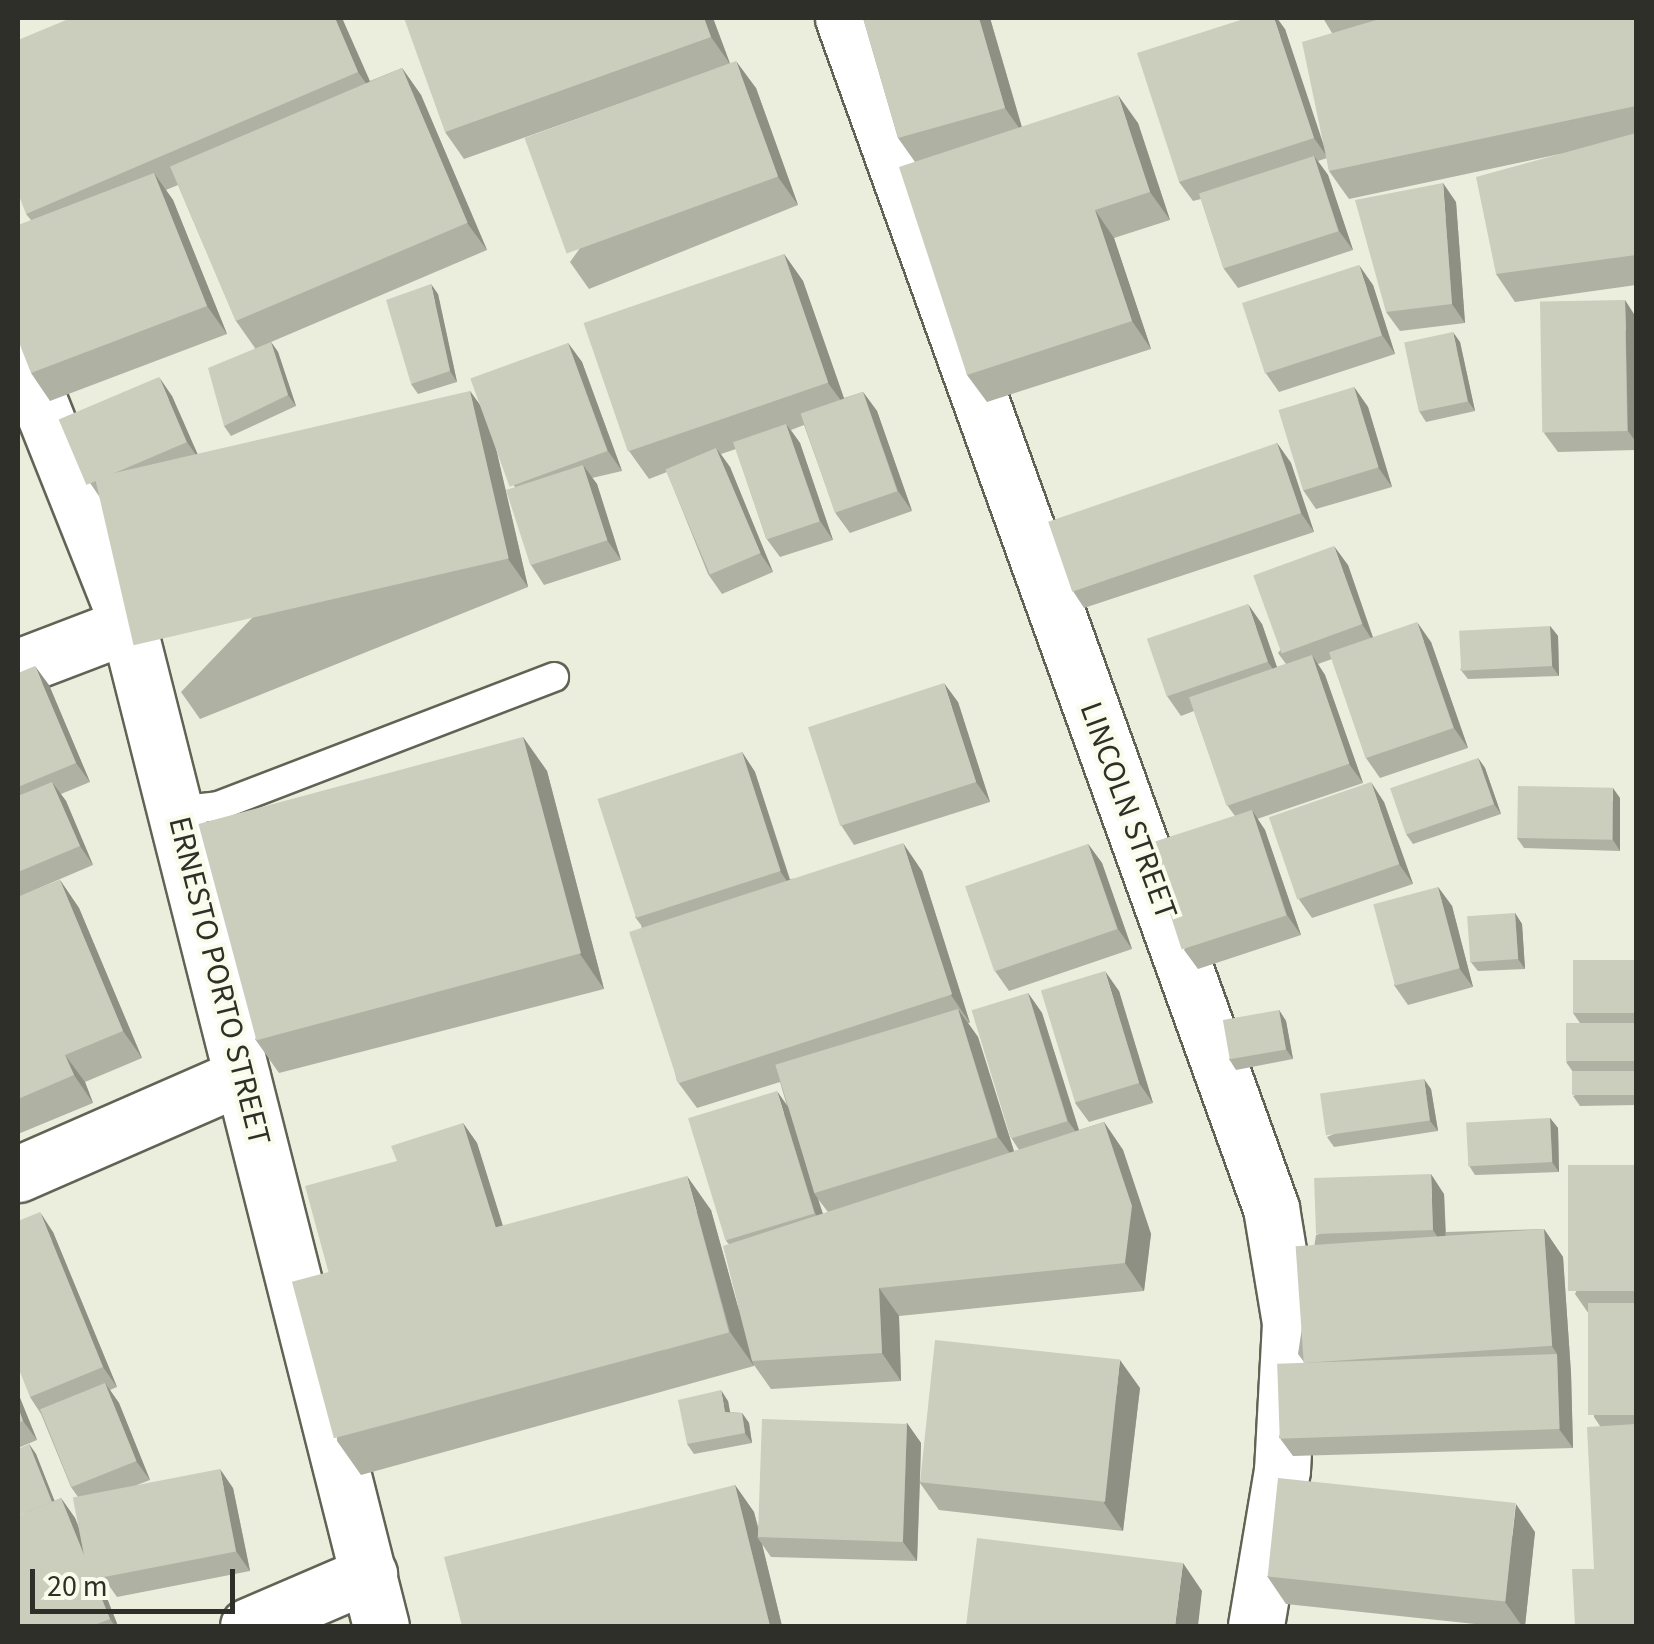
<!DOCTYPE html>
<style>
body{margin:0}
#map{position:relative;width:1654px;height:1644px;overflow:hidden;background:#ebeedd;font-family:"Source Sans 3",sans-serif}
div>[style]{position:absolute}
.roads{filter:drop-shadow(2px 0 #616354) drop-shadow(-2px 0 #616354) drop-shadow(0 2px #616354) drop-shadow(0 -2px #616354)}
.service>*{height:28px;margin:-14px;padding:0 14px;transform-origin:14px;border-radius:14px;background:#fff}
.minor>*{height:55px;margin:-27.5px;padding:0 27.5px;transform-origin:27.5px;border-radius:27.5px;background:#fff}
.wall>*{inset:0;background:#afb1a3}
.shaded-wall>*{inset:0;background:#8e9084}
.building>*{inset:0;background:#cbcebd;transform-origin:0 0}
span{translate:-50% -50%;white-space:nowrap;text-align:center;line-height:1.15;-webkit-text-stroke:8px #f9fcea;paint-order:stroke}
.street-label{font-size:32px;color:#2e2f29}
.frame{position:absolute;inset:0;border:20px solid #2e2f29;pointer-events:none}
.scale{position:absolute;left:30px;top:1569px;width:205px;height:45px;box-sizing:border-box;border:5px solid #2e2f29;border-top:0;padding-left:12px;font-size:30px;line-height:35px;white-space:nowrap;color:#2e2f29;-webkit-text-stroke:8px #f9fcea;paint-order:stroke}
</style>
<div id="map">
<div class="roads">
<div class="service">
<div style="left:176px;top:811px;width:42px;rotate:-6.8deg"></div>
<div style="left:218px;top:806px;width:360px;rotate:-21deg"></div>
</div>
<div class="minor">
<div style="left:843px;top:18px;width:1265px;rotate:70.22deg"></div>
<div style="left:1271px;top:1208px;width:117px;rotate:80.6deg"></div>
<div style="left:1290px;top:1323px;width:147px;rotate:93.1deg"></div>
<div style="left:1282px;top:1470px;width:158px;rotate:99.5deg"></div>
<div style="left:18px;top:348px;width:298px;rotate:68.3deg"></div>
<div style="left:128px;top:625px;width:1032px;rotate:75.82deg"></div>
<div style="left:18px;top:667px;width:118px;rotate:-20.9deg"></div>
<div style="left:18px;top:1174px;width:244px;rotate:-23.6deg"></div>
<div style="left:248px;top:1626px;width:132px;rotate:-23.3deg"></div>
</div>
</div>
<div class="wall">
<div style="clip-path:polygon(342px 18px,370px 81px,402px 68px,421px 95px,487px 250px,271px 342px,278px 352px,296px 406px,231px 436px,224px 426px,255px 348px,236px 321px,178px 185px,166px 190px,173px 200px,227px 334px,50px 401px,31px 373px,31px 220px,26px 214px)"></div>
<div style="clip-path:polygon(713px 18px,730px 63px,756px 88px,798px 205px,589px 289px,570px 262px,706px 73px,464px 159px,445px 132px)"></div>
<div style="clip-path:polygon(863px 18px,990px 18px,1022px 127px,1138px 123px,1170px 220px,1114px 238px,1151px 349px,987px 402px,967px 375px,915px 162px,898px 138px)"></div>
<div style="clip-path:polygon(1323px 18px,1636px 18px,1636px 285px,1515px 302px,1496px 274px,1560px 154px,1349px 199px,1329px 171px,1327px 158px,1318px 161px,1328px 175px,1353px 250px,1238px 288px,1224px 269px,1201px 199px,1193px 201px,1179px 182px,1285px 29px,1324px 148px,1332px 33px)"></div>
<div style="clip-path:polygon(1456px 202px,1465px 323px,1400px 331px,1386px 312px)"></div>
<div style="clip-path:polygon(784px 254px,803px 281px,844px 398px,863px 392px,877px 411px,912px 511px,850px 533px,836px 514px,804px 425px,791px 430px,800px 443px,833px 540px,780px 557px,766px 538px,736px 449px,721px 454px,730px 467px,773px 572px,722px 594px,708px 574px,667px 472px,649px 479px,629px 451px)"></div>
<div style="clip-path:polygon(1373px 285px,1395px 354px,1279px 392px,1265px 372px)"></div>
<div style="clip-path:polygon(438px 294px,457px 382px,418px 394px,411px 384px)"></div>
<div style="clip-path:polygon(1636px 317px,1636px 450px,1558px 452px,1544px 433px)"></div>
<div style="clip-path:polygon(1460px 342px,1475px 411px,1426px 422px,1419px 411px)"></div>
<div style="clip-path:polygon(568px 343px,582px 362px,622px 471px,592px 478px,597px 484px,621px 560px,544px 585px,531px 565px,515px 487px,506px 475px,495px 445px,528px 587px,200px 719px,181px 692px,470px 391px,481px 406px)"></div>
<div style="clip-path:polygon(1354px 387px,1368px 407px,1392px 487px,1316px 509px,1303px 490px)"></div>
<div style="clip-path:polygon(172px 396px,201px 462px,101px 499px,88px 480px)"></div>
<div style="clip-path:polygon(1277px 443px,1291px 463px,1314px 532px,1084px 608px,1071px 588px)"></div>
<div style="clip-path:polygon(1348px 565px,1373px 637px,1431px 642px,1468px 748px,1380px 778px,1366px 758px,1332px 659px,1318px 664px,1325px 675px,1363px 783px,1257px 819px,1265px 830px,1301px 935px,1198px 969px,1184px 950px,1235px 816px,1227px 805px,1194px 711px,1181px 716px,1167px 696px,1262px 624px,1277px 667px,1286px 664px,1278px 653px)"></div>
<div style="clip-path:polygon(1550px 626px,1558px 636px,1559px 676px,1468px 679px,1460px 669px)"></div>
<div style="clip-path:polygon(18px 673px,49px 685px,90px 782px,61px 794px,66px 801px,93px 865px,18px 897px)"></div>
<div style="clip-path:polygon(958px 702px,990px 802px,854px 845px,841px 825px)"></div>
<div style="clip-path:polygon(523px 737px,547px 771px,604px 989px,279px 1073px,255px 1039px)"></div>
<div style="clip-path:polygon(evenodd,742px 752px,755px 772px,790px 879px,922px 871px,970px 1023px,968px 1023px,978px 1037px,1014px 1151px,1019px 1150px,1012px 1139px,1028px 993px,1042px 1013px,1079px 1130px,1104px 1122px,1123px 1150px,1151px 1234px,1144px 1291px,899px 1316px,901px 1381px,771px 1389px,754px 1365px,754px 1366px,361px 1475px,337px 1441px,329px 1274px,463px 1123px,477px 1143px,503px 1226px,711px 1210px,739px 1311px,729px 1244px,726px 1241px,787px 1106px,780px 1082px,697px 1108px,677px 1081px,641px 925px,635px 917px,742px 752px,818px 1199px,828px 1212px,823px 1214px,818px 1199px)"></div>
<div style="clip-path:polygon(1478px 758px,1485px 768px,1501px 814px,1413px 844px,1406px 834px)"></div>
<div style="clip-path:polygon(1620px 798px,1620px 851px,1524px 848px,1517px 838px)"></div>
<div style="clip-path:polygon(1384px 802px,1413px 884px,1312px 918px,1298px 898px)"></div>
<div style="clip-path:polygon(1088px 844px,1102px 863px,1132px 949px,1009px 991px,995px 971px)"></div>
<div style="clip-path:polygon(60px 880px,79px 908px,142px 1058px,85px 1082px,93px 1103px,18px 1134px,18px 897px)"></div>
<div style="clip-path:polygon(1438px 887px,1452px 906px,1473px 987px,1408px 1005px,1394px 985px)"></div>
<div style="clip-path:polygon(1515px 913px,1522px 924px,1525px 969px,1478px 971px,1470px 961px)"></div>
<div style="clip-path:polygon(1636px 960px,1636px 1023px,1580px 1023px,1573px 1013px)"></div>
<div style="clip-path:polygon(1119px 991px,1153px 1103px,1089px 1122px,1075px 1103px)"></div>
<div style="clip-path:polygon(1279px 1010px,1286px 1021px,1293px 1059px,1236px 1070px,1229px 1059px)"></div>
<div style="clip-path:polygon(1636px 1023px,1636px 1071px,1573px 1072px,1566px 1062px)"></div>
<div style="clip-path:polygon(1636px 1071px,1636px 1105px,1580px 1106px,1573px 1096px)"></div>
<div style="clip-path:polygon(1431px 1089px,1438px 1131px,1334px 1147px,1327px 1137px)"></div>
<div style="clip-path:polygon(1550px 1118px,1558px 1128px,1559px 1172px,1475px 1175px,1468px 1164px)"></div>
<div style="clip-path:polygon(1636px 1165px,1636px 1626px,1594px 1569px,1600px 1426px,1594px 1417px,1589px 1314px,1575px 1294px)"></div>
<div style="clip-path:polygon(1444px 1194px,1446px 1232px,1544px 1229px,1563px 1257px,1571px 1373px,1573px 1448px,1293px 1456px,1279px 1437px,1304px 1362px,1298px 1354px,1316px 1235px)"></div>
<div style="clip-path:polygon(53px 1232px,117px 1387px,110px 1390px,119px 1403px,150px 1480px,137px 1485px,233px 1488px,250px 1571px,117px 1597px,103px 1577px,78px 1497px,71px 1487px,41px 1414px,30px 1397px)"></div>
<div style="clip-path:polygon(1140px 1388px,1123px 1531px,939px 1510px,920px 1483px,917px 1561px,771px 1557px,762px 1544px,782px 1626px,462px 1626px,735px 1485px,754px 1512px,758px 1526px,907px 1423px,921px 1443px,920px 1481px)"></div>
<div style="clip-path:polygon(18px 1393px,37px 1440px,18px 1448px)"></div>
<div style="clip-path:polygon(728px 1401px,730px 1412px,742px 1413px,749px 1423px,752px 1443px,694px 1454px,687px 1444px)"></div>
<div style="clip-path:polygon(29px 1444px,36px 1454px,54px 1501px,61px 1498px,75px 1518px,118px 1626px,18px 1626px)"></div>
<div style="clip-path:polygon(1535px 1532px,1525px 1626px,1494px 1626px,1286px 1604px,1267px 1576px)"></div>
</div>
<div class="shaded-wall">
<div style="clip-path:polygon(335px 18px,342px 18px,378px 100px,358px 72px)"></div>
<div style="clip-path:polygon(704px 18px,713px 18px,730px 64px,711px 37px)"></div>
<div style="clip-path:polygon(979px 18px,990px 18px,1024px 135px,1005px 108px)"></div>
<div style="clip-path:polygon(1274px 18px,1277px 18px,1285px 29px,1328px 158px,1314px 138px)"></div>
<div style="clip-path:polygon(736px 61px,756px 88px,798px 205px,778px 177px)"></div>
<div style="clip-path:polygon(402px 68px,421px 95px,487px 250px,467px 223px)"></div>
<div style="clip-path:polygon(1118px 95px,1138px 123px,1170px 220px,1150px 192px)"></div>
<div style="clip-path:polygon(1314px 156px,1328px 175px,1353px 250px,1339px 231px)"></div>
<div style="clip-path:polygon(154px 173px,173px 200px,227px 334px,207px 306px)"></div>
<div style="clip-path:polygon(1443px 183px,1456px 202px,1465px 323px,1452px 304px)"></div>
<div style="clip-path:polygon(1095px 210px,1114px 238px,1151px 349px,1132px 321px)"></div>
<div style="clip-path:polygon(784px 254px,803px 281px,848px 410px,828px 383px)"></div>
<div style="clip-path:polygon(1359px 265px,1373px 285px,1395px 354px,1382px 335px)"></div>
<div style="clip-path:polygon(431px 284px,438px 294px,457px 382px,450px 371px)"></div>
<div style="clip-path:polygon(1625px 300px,1636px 317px,1636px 442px,1628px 431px)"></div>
<div style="clip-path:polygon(1453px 332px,1460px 342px,1475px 411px,1468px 401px)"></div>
<div style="clip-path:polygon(271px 342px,278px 352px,296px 406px,288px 395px)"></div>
<div style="clip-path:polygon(568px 343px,582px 362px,622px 471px,608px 451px)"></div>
<div style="clip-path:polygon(159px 377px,172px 396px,201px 462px,187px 442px)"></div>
<div style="clip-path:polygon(1354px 387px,1368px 407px,1392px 487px,1378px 467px)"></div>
<div style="clip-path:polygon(470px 391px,489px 418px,528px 587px,508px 559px)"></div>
<div style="clip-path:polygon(863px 392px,877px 411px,912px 511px,898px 491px)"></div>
<div style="clip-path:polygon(786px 424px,800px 443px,833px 540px,820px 521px)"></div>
<div style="clip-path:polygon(1277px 443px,1291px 463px,1314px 532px,1301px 513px)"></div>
<div style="clip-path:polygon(716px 448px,730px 467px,773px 572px,760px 553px)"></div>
<div style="clip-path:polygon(583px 465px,597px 484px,621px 560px,607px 540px)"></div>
<div style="clip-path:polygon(1334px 546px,1348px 565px,1375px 644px,1362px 624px)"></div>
<div style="clip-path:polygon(1248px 604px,1262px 624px,1282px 682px,1268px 662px)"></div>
<div style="clip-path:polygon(1417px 622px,1431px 642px,1468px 748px,1454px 728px)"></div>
<div style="clip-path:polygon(1550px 626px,1558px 636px,1559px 676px,1552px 666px)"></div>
<div style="clip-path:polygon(1312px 655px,1325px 675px,1363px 783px,1349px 764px)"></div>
<div style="clip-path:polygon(35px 666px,49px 685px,90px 782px,76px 763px)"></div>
<div style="clip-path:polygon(944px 683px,958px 702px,990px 802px,976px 782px)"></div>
<div style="clip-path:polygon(523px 737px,547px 771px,604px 989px,580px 954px)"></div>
<div style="clip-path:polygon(742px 752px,755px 772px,793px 890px,780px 871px)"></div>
<div style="clip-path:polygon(1478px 758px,1485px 768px,1501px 814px,1494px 804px)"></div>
<div style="clip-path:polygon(52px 782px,66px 801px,93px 865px,80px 846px)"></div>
<div style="clip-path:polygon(1371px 782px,1384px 802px,1413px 884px,1399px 864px)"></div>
<div style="clip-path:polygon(1613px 788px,1620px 798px,1620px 851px,1613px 840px)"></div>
<div style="clip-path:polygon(1252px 810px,1265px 830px,1301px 935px,1287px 915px)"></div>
<div style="clip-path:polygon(903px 843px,922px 871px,970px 1023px,951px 995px)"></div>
<div style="clip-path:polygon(1088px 844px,1102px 863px,1132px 949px,1118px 929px)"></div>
<div style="clip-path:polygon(60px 880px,79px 908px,142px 1058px,123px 1031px)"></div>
<div style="clip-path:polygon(1438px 887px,1452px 906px,1473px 987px,1459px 968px)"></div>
<div style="clip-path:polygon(1515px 913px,1522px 924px,1525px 969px,1518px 959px)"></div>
<div style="clip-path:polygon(1105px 971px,1119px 991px,1153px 1103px,1139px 1083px)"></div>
<div style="clip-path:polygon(1028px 993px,1042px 1013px,1082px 1140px,1068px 1121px)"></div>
<div style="clip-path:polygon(958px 1009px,978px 1037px,1018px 1164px,998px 1137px)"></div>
<div style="clip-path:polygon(1279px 1010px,1286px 1021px,1293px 1059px,1286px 1049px)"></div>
<div style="clip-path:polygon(65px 1055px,85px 1082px,93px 1103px,74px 1075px)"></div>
<div style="clip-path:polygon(1424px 1079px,1431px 1089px,1438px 1131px,1430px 1121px)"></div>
<div style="clip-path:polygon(777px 1091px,791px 1111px,814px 1193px,818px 1199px,829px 1233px,815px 1213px)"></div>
<div style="clip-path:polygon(1550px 1118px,1558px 1128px,1559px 1172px,1552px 1162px)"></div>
<div style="clip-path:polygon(1104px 1122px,1123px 1150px,1151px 1234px,1144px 1291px,1125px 1263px)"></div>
<div style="clip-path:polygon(463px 1123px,477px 1143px,510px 1249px,496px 1229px)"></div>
<div style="clip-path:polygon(1431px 1174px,1444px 1194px,1446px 1250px,1433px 1230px)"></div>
<div style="clip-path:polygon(687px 1176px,711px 1210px,753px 1361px,752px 1361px,754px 1366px,730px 1332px)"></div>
<div style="clip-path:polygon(40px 1212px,53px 1232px,117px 1387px,103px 1367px)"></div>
<div style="clip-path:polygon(1544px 1229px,1563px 1257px,1571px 1373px,1573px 1448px,1559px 1429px,1557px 1354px,1552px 1346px)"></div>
<div style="clip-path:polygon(879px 1288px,899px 1316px,901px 1381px,882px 1353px)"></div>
<div style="clip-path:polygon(1120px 1360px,1140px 1388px,1123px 1531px,1104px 1503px)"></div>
<div style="clip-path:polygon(105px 1383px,119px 1403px,150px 1480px,136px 1461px)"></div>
<div style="clip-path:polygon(721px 1390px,728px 1401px,732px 1422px,725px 1412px)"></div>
<div style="clip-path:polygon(18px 1393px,37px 1440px,23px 1421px,18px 1407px)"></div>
<div style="clip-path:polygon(742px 1413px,749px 1423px,752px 1443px,745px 1433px)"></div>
<div style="clip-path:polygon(907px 1423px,921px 1443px,917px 1561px,903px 1542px)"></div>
<div style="clip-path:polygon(29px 1444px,36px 1454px,59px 1512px,52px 1502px)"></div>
<div style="clip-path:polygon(220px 1469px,233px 1488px,250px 1571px,236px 1551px)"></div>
<div style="clip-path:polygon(735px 1485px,754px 1512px,760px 1537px,757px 1537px,762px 1544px,782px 1626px,770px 1626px)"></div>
<div style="clip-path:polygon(61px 1498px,75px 1518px,118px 1626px,115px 1626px,110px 1619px)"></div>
<div style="clip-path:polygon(1516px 1504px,1535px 1532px,1525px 1626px,1522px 1626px,1505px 1602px)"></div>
<div style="clip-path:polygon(1183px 1563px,1202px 1591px,1198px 1626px,1175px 1626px)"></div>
</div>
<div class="building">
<div style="clip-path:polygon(71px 18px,335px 18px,358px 72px,26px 214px,18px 193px,18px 40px)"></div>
<div style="clip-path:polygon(404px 18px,704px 18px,711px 37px,445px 132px)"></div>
<div style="clip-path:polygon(863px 18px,979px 18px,1005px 108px,898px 138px)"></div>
<div style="clip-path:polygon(1247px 18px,1274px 18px,1314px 138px,1179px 182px,1137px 53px)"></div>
<div style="clip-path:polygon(1383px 18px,1636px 18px,1636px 106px,1329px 171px,1302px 42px)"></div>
<div style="left:736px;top:61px;width:123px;height:225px;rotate:70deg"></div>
<div style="left:402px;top:68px;width:168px;height:252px;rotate:67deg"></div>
<div style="clip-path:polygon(1118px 95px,1150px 192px,1095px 210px,1132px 321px,967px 375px,899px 167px)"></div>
<div style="clip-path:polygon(1636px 133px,1636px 255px,1496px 274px,1476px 177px)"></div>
<div style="left:1314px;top:156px;width:79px;height:121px;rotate:72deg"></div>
<div style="clip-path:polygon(154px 173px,207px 306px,31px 373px,18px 340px,18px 225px)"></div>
<div style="clip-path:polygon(1443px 183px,1452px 304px,1386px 312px,1355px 200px)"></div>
<div style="left:784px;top:254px;width:136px;height:212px;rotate:71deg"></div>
<div style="left:1359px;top:265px;width:74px;height:123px;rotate:72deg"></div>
<div style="clip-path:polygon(431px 284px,450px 371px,411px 384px,386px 300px)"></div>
<div style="left:1625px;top:300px;width:131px;height:85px;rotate:89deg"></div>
<div style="left:1453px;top:332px;width:71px;height:50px;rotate:78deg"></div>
<div style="clip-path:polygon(271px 342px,288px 395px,224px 426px,208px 368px)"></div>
<div style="left:568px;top:343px;width:115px;height:104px;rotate:70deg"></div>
<div style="left:159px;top:377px;width:71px;height:109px;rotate:67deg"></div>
<div style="left:1354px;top:387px;width:84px;height:79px;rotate:73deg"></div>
<div style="left:470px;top:391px;width:172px;height:385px;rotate:77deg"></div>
<div style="left:863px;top:392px;width:105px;height:66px;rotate:71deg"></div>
<div style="left:786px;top:424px;width:103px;height:56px;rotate:71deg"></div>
<div style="left:1277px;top:443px;width:74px;height:242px;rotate:71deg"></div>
<div style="left:716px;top:448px;width:114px;height:55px;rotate:67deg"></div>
<div style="left:583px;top:465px;width:79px;height:81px;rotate:72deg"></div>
<div style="left:1334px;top:546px;width:83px;height:86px;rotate:70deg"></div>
<div style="left:1248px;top:604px;width:61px;height:107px;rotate:71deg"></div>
<div style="left:1417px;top:622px;width:112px;height:93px;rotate:71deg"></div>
<div style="left:1550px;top:626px;width:40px;height:91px;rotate:87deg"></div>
<div style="left:1312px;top:655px;width:115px;height:130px;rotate:71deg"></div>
<div style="clip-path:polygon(35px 666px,76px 763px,18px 787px,18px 673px)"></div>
<div style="left:944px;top:683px;width:104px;height:143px;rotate:72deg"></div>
<div style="left:523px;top:737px;width:224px;height:336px;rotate:75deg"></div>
<div style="left:742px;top:752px;width:125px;height:152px;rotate:72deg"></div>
<div style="left:1478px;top:758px;width:49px;height:93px;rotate:71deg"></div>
<div style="clip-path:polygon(52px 782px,80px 846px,18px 872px,18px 796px)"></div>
<div style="left:1371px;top:782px;width:87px;height:108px;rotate:71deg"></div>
<div style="left:1518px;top:786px;width:95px;height:52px;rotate:1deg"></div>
<div style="left:1252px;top:810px;width:111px;height:110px;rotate:72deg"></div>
<div style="left:903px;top:843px;width:159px;height:288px;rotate:72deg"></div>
<div style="left:1088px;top:844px;width:90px;height:130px;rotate:71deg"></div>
<div style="clip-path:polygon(60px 880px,123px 1031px,65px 1055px,74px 1075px,18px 1099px,18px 897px)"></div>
<div style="left:1438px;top:887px;width:84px;height:67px;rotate:75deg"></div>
<div style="left:1515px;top:913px;width:46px;height:48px;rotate:86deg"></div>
<div style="left:1573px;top:960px;width:63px;height:53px"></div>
<div style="left:1105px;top:971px;width:117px;height:67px;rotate:73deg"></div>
<div style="left:1028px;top:993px;width:134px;height:59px;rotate:73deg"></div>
<div style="left:958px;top:1009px;width:134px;height:191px;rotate:73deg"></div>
<div style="left:1279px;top:1010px;width:40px;height:57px;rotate:80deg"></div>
<div style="left:1636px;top:1023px;width:38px;height:70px;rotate:90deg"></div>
<div style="left:1636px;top:1071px;width:24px;height:64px;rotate:90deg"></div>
<div style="left:1424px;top:1079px;width:42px;height:105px;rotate:82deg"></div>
<div style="left:777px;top:1091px;width:128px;height:93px;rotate:73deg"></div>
<div style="left:1550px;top:1118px;width:44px;height:84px;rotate:87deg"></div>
<div style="clip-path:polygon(1104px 1122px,1132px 1206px,1125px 1263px,879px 1288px,882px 1353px,752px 1361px,723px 1246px)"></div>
<div style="clip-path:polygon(463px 1123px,496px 1228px,329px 1274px,305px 1186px,397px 1161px,391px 1146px)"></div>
<div style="left:1636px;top:1165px;width:126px;height:68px;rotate:90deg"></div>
<div style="left:1431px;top:1174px;width:56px;height:117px;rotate:88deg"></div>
<div style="left:687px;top:1176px;width:162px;height:409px;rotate:75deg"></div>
<div style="clip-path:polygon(40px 1212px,103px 1367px,30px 1397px,18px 1367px,18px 1221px)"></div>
<div style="left:1544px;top:1229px;width:117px;height:249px;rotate:86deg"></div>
<div style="left:1636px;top:1303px;width:112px;height:48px;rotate:90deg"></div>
<div style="left:935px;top:1340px;width:186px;height:143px;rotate:6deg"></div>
<div style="left:1557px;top:1354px;width:75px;height:280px;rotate:88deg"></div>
<div style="left:105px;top:1383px;width:84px;height:70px;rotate:68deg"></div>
<div style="clip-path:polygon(721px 1390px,725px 1412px,742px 1413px,745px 1433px,687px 1444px,678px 1400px)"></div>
<div style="clip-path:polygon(18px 1407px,23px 1421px,18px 1423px)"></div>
<div style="left:762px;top:1419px;width:145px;height:118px;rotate:2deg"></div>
<div style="clip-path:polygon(1636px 1424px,1636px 1626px,1575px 1626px,1572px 1569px,1594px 1569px,1587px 1427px)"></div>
<div style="clip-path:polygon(29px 1444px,52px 1502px,18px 1516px,18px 1449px)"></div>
<div style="left:220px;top:1469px;width:84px;height:150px;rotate:79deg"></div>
<div style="left:1278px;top:1478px;width:239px;height:99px;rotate:6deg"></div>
<div style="clip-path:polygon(735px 1485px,770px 1626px,462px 1626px,444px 1557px)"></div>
<div style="clip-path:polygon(61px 1498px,110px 1619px,92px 1626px,18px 1626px,18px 1516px)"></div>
<div style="clip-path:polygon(977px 1538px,1183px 1563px,1175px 1626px,966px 1626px)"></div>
</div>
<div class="street-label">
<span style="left:1128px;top:811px;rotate:70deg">LINCOLN STREET</span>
<span style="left:219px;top:981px;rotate:76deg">ERNESTO PORTO STREET</span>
</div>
<div class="frame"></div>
<div class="scale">20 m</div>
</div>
